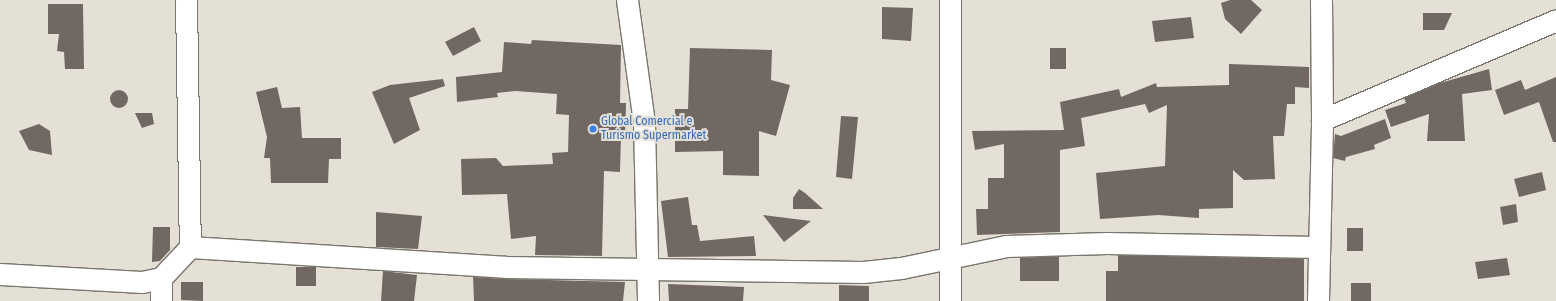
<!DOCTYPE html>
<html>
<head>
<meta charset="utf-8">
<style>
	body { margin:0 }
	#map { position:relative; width:1556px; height:301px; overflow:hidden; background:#e4e0d6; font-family:"Fira Sans Condensed",sans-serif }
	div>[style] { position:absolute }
	.building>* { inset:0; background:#716863 }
	.round { border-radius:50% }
	.roads { filter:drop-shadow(1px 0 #78756c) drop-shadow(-1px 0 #78756c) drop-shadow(0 1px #78756c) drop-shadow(0 -1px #78756c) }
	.street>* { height:21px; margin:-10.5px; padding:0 10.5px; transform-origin:10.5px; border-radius:10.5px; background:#fff }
	.dots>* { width:11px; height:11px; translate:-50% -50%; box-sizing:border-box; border:2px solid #e4e0d6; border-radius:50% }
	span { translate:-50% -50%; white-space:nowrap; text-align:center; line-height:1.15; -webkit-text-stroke:4px #e4e0d6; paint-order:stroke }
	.shop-label { font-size:12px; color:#366cbe }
	.left { translate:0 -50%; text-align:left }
</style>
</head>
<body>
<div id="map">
	<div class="building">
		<div style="clip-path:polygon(1230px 0,1251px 0,1262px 10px,1241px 34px,1225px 19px,1221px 3px)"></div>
		<div style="clip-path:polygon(48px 4px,83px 4px,84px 69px,65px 69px,64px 52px,57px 51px,59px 34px,48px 34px)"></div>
		<div style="clip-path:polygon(882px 7px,913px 8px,911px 41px,882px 39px)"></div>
		<div style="clip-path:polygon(1423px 13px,1452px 13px,1444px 30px,1423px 30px)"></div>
		<div style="clip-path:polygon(1191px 17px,1194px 38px,1155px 42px,1152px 21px)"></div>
		<div style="clip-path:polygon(474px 27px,481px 41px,453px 56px,445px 42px)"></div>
		<div style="clip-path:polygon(532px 40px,621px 45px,620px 103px,626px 103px,625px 137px,621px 136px,620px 172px,604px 171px,602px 256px,535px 255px,536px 236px,511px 239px,507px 194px,462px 195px,461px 159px,496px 158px,503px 166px,553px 164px,552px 153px,568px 152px,569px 115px,556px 114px,557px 94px,515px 91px,497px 93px,498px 97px,457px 102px,456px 77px,502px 72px,504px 42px,531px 44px)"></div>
		<div style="clip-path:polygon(690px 48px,772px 50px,771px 80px,790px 85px,776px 136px,759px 131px,759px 176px,723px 175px,723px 151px,675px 152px,675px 109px,688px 109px)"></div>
		<div style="clip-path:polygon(1050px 48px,1066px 48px,1066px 69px,1050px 69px)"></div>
		<div style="clip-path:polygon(1229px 64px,1309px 67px,1309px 88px,1295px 87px,1295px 104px,1287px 104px,1284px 136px,1273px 136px,1275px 179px,1244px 180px,1233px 170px,1233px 208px,1199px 209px,1199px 218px,1158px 215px,1100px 219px,1096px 173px,1165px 166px,1167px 105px,1149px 113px,1145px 104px,1081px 118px,1085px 146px,1060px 150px,1060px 232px,977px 235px,976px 209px,988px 209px,988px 178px,1004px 178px,1004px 144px,975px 150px,972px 131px,1064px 130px,1060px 102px,1119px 89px,1121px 97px,1156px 83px,1157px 87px,1229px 85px)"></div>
		<div style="clip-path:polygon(1489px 69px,1492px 90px,1462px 94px,1465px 141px,1427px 141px,1429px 114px,1391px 127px,1385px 110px,1406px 103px,1404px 98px,1440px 83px)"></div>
		<div style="clip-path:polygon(1556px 77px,1556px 142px,1553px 142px,1539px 102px,1504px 115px,1495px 90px,1521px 80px,1525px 90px)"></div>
		<div style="clip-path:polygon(443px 79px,445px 86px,409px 98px,420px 130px,394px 144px,372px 92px,390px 85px)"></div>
		<div style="clip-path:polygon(277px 87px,282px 108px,300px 107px,302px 138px,341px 138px,341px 159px,329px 159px,328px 183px,271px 183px,270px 158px,264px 158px,267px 137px,256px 92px)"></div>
		<div class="round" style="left:110px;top:90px;width:18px;height:18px"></div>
		<div style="clip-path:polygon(135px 113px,152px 113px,154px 124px,142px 128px)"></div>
		<div style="clip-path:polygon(841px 116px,858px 117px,852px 179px,836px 177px)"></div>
		<div style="clip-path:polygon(1385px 119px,1391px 138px,1374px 145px,1375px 149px,1346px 157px,1345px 161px,1333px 158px,1335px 134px,1341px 136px)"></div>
		<div style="clip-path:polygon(39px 124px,50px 131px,52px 155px,29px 150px,19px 131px)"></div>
		<div style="clip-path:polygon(1542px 172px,1546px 190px,1519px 197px,1514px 179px)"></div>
		<div style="clip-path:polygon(799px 189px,805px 193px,823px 209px,793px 209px,793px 198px)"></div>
		<div style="clip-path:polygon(688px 197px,692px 225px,697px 225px,700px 241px,754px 236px,756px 256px,668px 257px,661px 201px)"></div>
		<div style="clip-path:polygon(1516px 204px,1518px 222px,1503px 225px,1500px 207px)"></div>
		<div style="clip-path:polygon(376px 212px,422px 216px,418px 249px,376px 247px)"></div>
		<div style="clip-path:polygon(763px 215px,811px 221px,784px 242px)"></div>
		<div style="clip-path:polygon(153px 227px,170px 227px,170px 250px,160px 261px,152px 262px)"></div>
		<div style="clip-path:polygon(1347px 228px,1363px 228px,1363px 251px,1347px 251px)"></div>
		<div style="clip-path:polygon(1118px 255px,1304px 259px,1304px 301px,1106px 301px,1106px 271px,1118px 271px)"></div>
		<div style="clip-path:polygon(1059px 256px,1059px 281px,1020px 281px,1020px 258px)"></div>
		<div style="clip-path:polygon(1507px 258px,1510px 275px,1478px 279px,1475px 262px)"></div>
		<div style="clip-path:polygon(296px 267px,316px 267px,316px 286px,296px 286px)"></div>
		<div style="clip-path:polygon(383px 271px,417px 275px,414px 301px,381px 301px)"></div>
		<div style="clip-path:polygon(473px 277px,505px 279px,625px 282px,623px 301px,474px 301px)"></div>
		<div style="clip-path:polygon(181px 282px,203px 282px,203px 301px,181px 300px)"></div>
		<div style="clip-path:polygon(1351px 283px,1371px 283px,1371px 301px,1351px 301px)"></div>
		<div style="clip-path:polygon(668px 284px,744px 287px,743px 301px,669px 301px)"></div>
		<div style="clip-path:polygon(839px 285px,869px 286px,869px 301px,839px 301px)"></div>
	</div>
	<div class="roads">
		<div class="street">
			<div style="left:186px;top:0;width:247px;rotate:89.1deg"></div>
			<div style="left:627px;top:0;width:124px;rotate:82.1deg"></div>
			<div style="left:644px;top:123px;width:178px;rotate:88.7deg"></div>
			<div style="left:1321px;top:0;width:120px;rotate:89.5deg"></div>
			<div style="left:0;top:274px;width:142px;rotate:3.2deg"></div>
			<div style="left:142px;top:282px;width:19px;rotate:-12deg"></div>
			<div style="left:161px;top:278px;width:42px;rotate:-46.9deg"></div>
			<div style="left:190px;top:247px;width:316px;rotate:3.6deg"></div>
			<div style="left:505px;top:267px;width:358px;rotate:0.8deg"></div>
			<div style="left:863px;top:272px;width:38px;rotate:-6deg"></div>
			<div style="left:901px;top:268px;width:107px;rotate:-11.8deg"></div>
			<div style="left:1006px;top:246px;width:101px;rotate:-1.7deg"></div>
			<div style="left:1107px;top:243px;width:210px;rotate:1.1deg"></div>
			<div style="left:161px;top:301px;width:23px;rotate:-90deg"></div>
			<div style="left:950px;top:301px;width:301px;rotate:-90deg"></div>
			<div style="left:1318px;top:301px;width:181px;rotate:-88.7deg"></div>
			<div style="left:1322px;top:120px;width:254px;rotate:-23.1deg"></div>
		</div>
	</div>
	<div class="dots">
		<div style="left:593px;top:129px;background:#3f7fe0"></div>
	</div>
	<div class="shop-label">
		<span class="left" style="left:601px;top:129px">Global Comercial e<br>Turismo Supermarket</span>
	</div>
</div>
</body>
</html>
